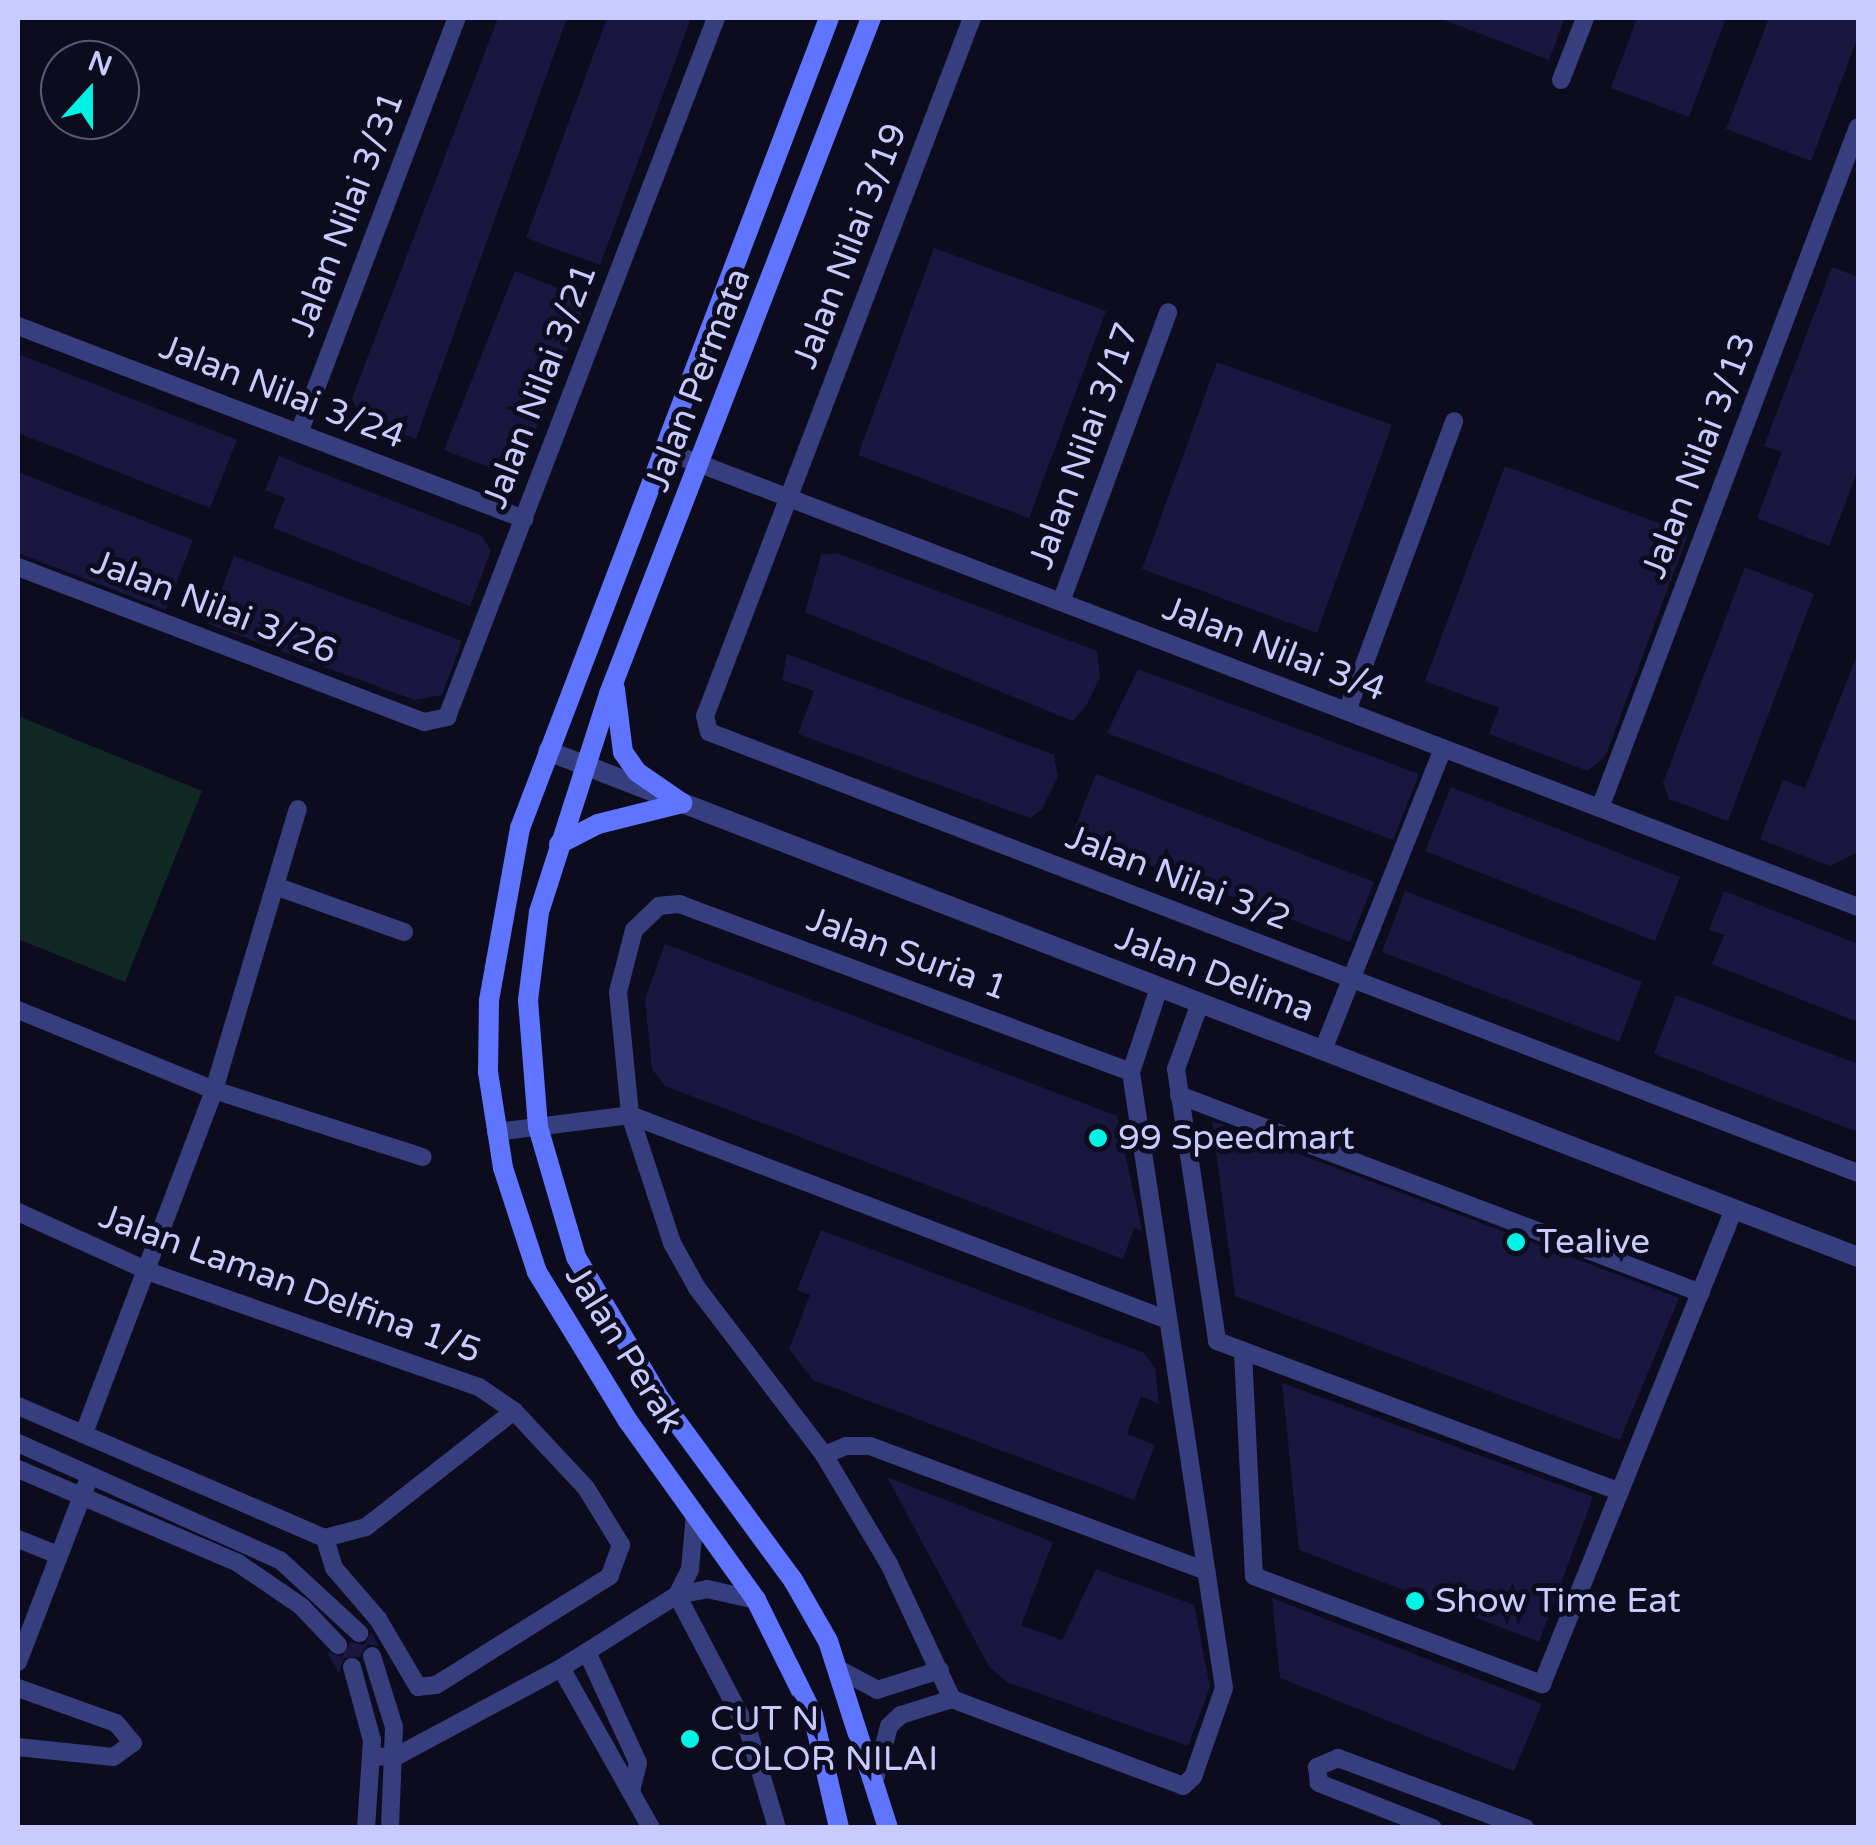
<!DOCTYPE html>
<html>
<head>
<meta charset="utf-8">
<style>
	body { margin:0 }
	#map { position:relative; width:1876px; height:1845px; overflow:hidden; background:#0c0c1e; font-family:"Varela Round",sans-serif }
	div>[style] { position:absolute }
	.green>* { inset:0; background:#0f2823 }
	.building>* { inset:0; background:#19173f }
	.minor>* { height:18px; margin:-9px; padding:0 9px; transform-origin:9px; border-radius:9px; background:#363e7e }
	.tertiary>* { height:20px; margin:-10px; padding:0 10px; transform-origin:10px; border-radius:10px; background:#363e7e }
	.secondary>* { height:20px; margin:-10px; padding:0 10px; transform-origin:10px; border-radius:10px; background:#6075ff }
	.dots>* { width:28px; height:28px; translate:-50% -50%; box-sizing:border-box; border:5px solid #0c0c1e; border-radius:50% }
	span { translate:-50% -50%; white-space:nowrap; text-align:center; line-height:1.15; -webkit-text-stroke:10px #0c0c1e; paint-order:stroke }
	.street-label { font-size:35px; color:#c9cbff }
	.poi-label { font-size:35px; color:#c9cbff }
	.left { translate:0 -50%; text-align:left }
	.frame { position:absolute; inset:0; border:20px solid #c9cbff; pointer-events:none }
	.north { position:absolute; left:40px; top:40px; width:100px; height:100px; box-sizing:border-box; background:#0c0c1e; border:2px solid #585878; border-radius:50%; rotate:21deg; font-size:28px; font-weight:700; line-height:40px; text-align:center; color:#c9cbff }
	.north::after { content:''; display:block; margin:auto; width:35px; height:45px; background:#00f4e6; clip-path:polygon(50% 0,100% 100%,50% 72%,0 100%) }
</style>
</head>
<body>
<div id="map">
	<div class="green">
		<div style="clip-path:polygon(18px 716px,202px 791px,125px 982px,18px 939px)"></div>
	</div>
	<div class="building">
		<div style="clip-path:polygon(498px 18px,567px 18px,416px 439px,361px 418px,352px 398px)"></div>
		<div style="clip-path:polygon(607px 18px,691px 18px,600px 265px,526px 238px)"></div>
		<div style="clip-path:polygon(1439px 18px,1565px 18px,1549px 60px)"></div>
		<div style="clip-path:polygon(1637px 18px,1726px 18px,1689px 117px,1611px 88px)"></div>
		<div style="clip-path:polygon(1769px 18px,1858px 18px,1858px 37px,1811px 161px,1726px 129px)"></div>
		<div style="clip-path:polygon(934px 248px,1106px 311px,1029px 518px,858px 455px)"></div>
		<div style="clip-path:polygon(1832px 267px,1858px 277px,1858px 470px,1829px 546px,1757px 518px,1782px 452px,1764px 446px)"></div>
		<div style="clip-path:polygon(515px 271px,587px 300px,522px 464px,501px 472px,444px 450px)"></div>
		<div style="clip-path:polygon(18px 354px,237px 440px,210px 508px,18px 433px)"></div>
		<div style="clip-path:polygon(1217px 362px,1392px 425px,1317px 633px,1142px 569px)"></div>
		<div style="clip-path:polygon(279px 456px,482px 536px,491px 551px,470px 606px,273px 528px,285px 498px,265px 490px)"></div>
		<div style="clip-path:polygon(1505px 466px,1688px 534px,1606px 755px,1588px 771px,1489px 734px,1499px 708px,1425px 681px)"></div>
		<div style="clip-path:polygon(18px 472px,193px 540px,166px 610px,18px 553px)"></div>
		<div style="clip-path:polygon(836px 553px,1097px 651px,1100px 677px,1087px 704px,1073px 721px,805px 612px,821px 555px)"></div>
		<div style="clip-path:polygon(234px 556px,462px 641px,442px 695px,414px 700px,209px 624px)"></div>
		<div style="clip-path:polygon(1745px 567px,1814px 594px,1728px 821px,1669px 799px,1663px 783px)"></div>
		<div style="clip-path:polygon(1858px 653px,1858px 852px,1830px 866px,1760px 839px,1783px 780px,1805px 788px)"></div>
		<div style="clip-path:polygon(787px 654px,1054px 755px,1058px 777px,1042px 809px,1030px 818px,798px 734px,814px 691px,782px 680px)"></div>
		<div style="clip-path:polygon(1138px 669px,1419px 774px,1393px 840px,1107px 733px)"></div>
		<div style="clip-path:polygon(1096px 774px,1374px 882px,1350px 942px,1072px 835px)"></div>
		<div style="clip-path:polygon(1451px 787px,1680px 877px,1655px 941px,1425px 851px)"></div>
		<div style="clip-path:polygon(1405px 891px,1642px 982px,1619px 1042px,1382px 952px)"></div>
		<div style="clip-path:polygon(1724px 891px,1858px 944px,1858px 1022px,1712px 964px,1724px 935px,1709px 930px)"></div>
		<div style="clip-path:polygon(665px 944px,1117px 1116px,1142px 1231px,1134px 1228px,1123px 1259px,665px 1086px,652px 1069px,645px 999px)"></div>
		<div style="clip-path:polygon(1676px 995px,1858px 1064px,1858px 1132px,1654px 1054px)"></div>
		<div style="clip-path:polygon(1212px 1121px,1679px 1298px,1620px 1440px,1235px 1296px)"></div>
		<div style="clip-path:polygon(821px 1230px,1144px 1353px,1155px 1368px,1159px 1404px,1141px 1396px,1127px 1434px,1155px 1445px,1134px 1500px,813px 1380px,789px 1349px,810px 1295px,797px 1290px)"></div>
		<div style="clip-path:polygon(1282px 1383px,1593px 1497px,1539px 1642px,1299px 1550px)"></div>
		<div style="clip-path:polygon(887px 1477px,1053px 1542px,1021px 1625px,1062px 1640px,1096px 1569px,1194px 1605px,1210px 1687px,1188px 1746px,1007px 1682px,990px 1668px)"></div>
		<div style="clip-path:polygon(1272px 1598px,1542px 1704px,1514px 1771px,1280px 1678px)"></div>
		<div style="clip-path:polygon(371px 1632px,379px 1646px,367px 1644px,360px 1657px,344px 1658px,339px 1674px,327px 1652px,342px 1657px,350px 1642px,364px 1645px)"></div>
	</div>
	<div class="minor">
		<div style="left:972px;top:18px;width:747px;rotate:110.93deg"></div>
		<div style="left:705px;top:716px;width:16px;rotate:76deg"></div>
		<div style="left:709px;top:732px;width:1231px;rotate:21deg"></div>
		<div style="left:1561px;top:80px;width:66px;rotate:-68.8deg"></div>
		<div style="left:18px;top:326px;width:542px;rotate:20.88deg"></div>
		<div style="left:299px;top:433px;width:444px;rotate:-69.2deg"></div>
		<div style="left:666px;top:451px;width:1276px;rotate:20.93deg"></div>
		<div style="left:18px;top:567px;width:435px;rotate:20.9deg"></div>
		<div style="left:424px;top:722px;width:24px;rotate:-12deg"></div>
		<div style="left:447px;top:717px;width:749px;rotate:-68.95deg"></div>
		<div style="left:1061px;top:602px;width:309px;rotate:-69.7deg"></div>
		<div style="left:1347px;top:711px;width:309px;rotate:-69.7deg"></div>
		<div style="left:1600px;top:808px;width:728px;rotate:-69.25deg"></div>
		<div style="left:275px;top:886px;width:137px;rotate:19.6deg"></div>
		<div style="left:1200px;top:1003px;width:70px;rotate:110deg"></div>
		<div style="left:1176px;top:1069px;width:275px;rotate:81.4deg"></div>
		<div style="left:1217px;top:1341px;width:430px;rotate:20.5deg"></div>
		<div style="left:18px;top:1010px;width:212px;rotate:22.2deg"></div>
		<div style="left:214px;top:1090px;width:219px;rotate:17.8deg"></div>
		<div style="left:1323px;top:1050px;width:325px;rotate:-68.3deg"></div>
		<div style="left:1131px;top:1072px;width:481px;rotate:-159.6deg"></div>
		<div style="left:680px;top:904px;width:21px;rotate:175deg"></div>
		<div style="left:659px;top:906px;width:35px;rotate:136deg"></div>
		<div style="left:634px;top:930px;width:64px;rotate:104.5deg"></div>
		<div style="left:618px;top:992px;width:124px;rotate:84.4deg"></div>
		<div style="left:630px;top:1115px;width:135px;rotate:71.8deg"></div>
		<div style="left:672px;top:1243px;width:51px;rotate:60.9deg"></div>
		<div style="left:697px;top:1288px;width:210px;rotate:52.7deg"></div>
		<div style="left:824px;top:1455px;width:127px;rotate:59.2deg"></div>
		<div style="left:889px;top:1564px;width:149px;rotate:65deg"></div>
		<div style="left:952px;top:1699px;width:247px;rotate:20.6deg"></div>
		<div style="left:1183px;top:1786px;width:13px;rotate:-42deg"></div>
		<div style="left:1193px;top:1777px;width:94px;rotate:-70.8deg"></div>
		<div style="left:1224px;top:1688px;width:623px;rotate:-98.59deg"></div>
		<div style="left:1131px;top:1072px;width:89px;rotate:-71.6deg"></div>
		<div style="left:1179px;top:1095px;width:558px;rotate:20.77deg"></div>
		<div style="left:496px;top:1132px;width:135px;rotate:-7.2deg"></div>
		<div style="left:630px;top:1115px;width:573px;rotate:20.87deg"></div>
		<div style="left:18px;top:1212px;width:145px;rotate:24.4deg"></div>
		<div style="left:150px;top:1272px;width:349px;rotate:19.3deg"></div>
		<div style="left:479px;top:1387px;width:42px;rotate:34.4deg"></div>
		<div style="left:514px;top:1411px;width:105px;rotate:46.9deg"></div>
		<div style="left:586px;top:1488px;width:67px;rotate:58.4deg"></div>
		<div style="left:621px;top:1545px;width:33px;rotate:110deg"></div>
		<div style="left:610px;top:1576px;width:205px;rotate:147.9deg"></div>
		<div style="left:436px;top:1685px;width:18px;rotate:174deg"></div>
		<div style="left:418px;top:1687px;width:79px;rotate:-120.5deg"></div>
		<div style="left:378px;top:1619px;width:67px;rotate:-130.8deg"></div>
		<div style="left:334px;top:1568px;width:31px;rotate:-107deg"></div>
		<div style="left:325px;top:1538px;width:42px;rotate:-15deg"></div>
		<div style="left:366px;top:1527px;width:188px;rotate:-38.1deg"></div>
		<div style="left:1243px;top:1352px;width:224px;rotate:87.2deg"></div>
		<div style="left:1254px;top:1576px;width:308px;rotate:20.6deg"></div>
		<div style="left:1542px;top:1684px;width:512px;rotate:-67.99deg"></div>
		<div style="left:18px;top:1406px;width:334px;rotate:23.3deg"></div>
		<div style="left:84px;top:1433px;width:367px;rotate:-69.2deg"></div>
		<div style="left:214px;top:1090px;width:293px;rotate:-73.4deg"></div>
		<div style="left:18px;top:1443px;width:287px;rotate:24.1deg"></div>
		<div style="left:280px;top:1560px;width:108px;rotate:42.7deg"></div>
		<div style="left:824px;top:1455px;width:24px;rotate:-22deg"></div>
		<div style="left:846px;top:1446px;width:24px"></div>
		<div style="left:870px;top:1446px;width:359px;rotate:20.4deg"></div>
		<div style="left:18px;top:1469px;width:239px;rotate:23.1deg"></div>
		<div style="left:238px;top:1563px;width:76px;rotate:34.3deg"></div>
		<div style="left:301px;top:1606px;width:54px;rotate:46.5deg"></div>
		<div style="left:18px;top:1539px;width:43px;rotate:21.8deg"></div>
		<div style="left:677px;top:1595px;width:153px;rotate:62.3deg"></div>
		<div style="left:748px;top:1730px;width:102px;rotate:73.5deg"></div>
		<div style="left:677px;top:1595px;width:29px;rotate:-63deg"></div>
		<div style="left:690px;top:1569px;width:55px;rotate:-84.8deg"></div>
		<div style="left:587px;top:1652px;width:122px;rotate:65.3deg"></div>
		<div style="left:638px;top:1763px;width:30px;rotate:104deg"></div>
		<div style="left:372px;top:1656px;width:74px;rotate:72.8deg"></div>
		<div style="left:394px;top:1727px;width:101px;rotate:92.3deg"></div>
		<div style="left:18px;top:1662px;width:189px;rotate:-68.9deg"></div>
		<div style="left:352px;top:1667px;width:76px;rotate:74.7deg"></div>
		<div style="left:372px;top:1740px;width:88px;rotate:93.9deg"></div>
		<div style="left:561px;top:1668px;width:184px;rotate:60.6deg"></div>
		<div style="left:842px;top:1671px;width:40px;rotate:28deg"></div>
		<div style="left:877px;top:1690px;width:66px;rotate:-17.6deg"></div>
		<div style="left:18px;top:1688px;width:104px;rotate:19.7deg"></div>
		<div style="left:116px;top:1723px;width:26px;rotate:50deg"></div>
		<div style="left:133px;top:1743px;width:24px;rotate:145deg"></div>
		<div style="left:113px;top:1757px;width:96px;rotate:-174deg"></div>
		<div style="left:372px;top:1757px;width:25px;rotate:-2deg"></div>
		<div style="left:397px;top:1756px;width:186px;rotate:-28.2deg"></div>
		<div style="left:561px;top:1668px;width:137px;rotate:-32.2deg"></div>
		<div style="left:677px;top:1595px;width:31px;rotate:-11deg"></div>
		<div style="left:707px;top:1589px;width:50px;rotate:12.7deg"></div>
		<div style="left:876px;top:1776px;width:52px;rotate:-75.4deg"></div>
		<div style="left:889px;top:1726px;width:16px;rotate:-43deg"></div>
		<div style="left:901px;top:1715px;width:53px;rotate:-17.4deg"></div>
		<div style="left:1433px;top:1828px;width:123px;rotate:-158.5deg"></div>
		<div style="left:1319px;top:1783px;width:16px;rotate:-97deg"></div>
		<div style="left:1317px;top:1767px;width:23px;rotate:-23deg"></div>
		<div style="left:1338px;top:1758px;width:200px;rotate:20.5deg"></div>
	</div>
	<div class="tertiary">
		<div style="left:548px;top:751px;width:1404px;rotate:21.12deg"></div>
	</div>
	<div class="secondary">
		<div style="left:829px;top:18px;width:867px;rotate:110.88deg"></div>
		<div style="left:520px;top:828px;width:176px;rotate:100.2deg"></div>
		<div style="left:489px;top:1001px;width:71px;rotate:90.8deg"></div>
		<div style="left:488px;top:1072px;width:97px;rotate:81.1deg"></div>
		<div style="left:503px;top:1168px;width:109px;rotate:71.9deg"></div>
		<div style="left:537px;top:1272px;width:175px;rotate:58.6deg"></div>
		<div style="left:628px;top:1421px;width:220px;rotate:54.4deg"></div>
		<div style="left:756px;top:1600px;width:128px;rotate:63.6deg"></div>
		<div style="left:813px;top:1715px;width:116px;rotate:77deg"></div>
		<div style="left:871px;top:18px;width:725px;rotate:111.19deg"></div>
		<div style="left:609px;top:694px;width:229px;rotate:107.8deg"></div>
		<div style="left:539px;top:912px;width:89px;rotate:97.1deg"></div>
		<div style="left:528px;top:1000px;width:127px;rotate:85.5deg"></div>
		<div style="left:538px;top:1127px;width:135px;rotate:73.7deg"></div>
		<div style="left:576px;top:1257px;width:165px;rotate:59.4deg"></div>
		<div style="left:660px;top:1399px;width:225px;rotate:53.7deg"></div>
		<div style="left:793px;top:1580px;width:70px;rotate:60.2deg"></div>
		<div style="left:828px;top:1641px;width:196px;rotate:72.2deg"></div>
		<div style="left:615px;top:689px;width:64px;rotate:82.8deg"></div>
		<div style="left:623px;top:752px;width:24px;rotate:55deg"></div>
		<div style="left:637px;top:772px;width:55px;rotate:34.6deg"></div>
		<div style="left:559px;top:844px;width:44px;rotate:-27.1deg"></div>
		<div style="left:598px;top:824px;width:87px;rotate:-14deg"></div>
	</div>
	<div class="dots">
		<div style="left:1098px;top:1138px;background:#00f4e6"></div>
		<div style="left:1516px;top:1242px;background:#00f4e6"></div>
		<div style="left:1415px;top:1601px;background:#00f4e6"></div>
		<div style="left:690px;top:1739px;background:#00f4e6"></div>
	</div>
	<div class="street-label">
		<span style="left:347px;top:214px;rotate:-69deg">Jalan Nilai 3/31</span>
		<span style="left:850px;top:246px;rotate:-69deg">Jalan Nilai 3/19</span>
		<span style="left:698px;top:380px;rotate:-69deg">Jalan Permata</span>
		<span style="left:540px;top:386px;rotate:-69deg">Jalan Nilai 3/21</span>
		<span style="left:282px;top:392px;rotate:21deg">Jalan Nilai 3/24</span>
		<span style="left:1084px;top:446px;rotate:-70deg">Jalan Nilai 3/17</span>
		<span style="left:1699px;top:456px;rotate:-69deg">Jalan Nilai 3/13</span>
		<span style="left:214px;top:607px;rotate:21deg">Jalan Nilai 3/26</span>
		<span style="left:1274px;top:649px;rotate:21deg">Jalan Nilai 3/4</span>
		<span style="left:1178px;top:878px;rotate:21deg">Jalan Nilai 3/2</span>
		<span style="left:907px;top:954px;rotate:20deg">Jalan Suria 1</span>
		<span style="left:1215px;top:974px;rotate:21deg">Jalan Delima</span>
		<span style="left:290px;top:1284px;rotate:20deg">Jalan Laman Delfina 1/5</span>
		<span style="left:624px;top:1349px;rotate:58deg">Jalan Perak</span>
	</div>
	<div class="poi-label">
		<span class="left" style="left:1118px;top:1138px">99 Speedmart</span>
		<span class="left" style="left:1536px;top:1242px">Tealive</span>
		<span class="left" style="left:1435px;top:1601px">Show Time Eat</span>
		<span class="left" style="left:710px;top:1739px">CUT N<br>COLOR NILAI</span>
	</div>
	<div class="frame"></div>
	<div class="north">N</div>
</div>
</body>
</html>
